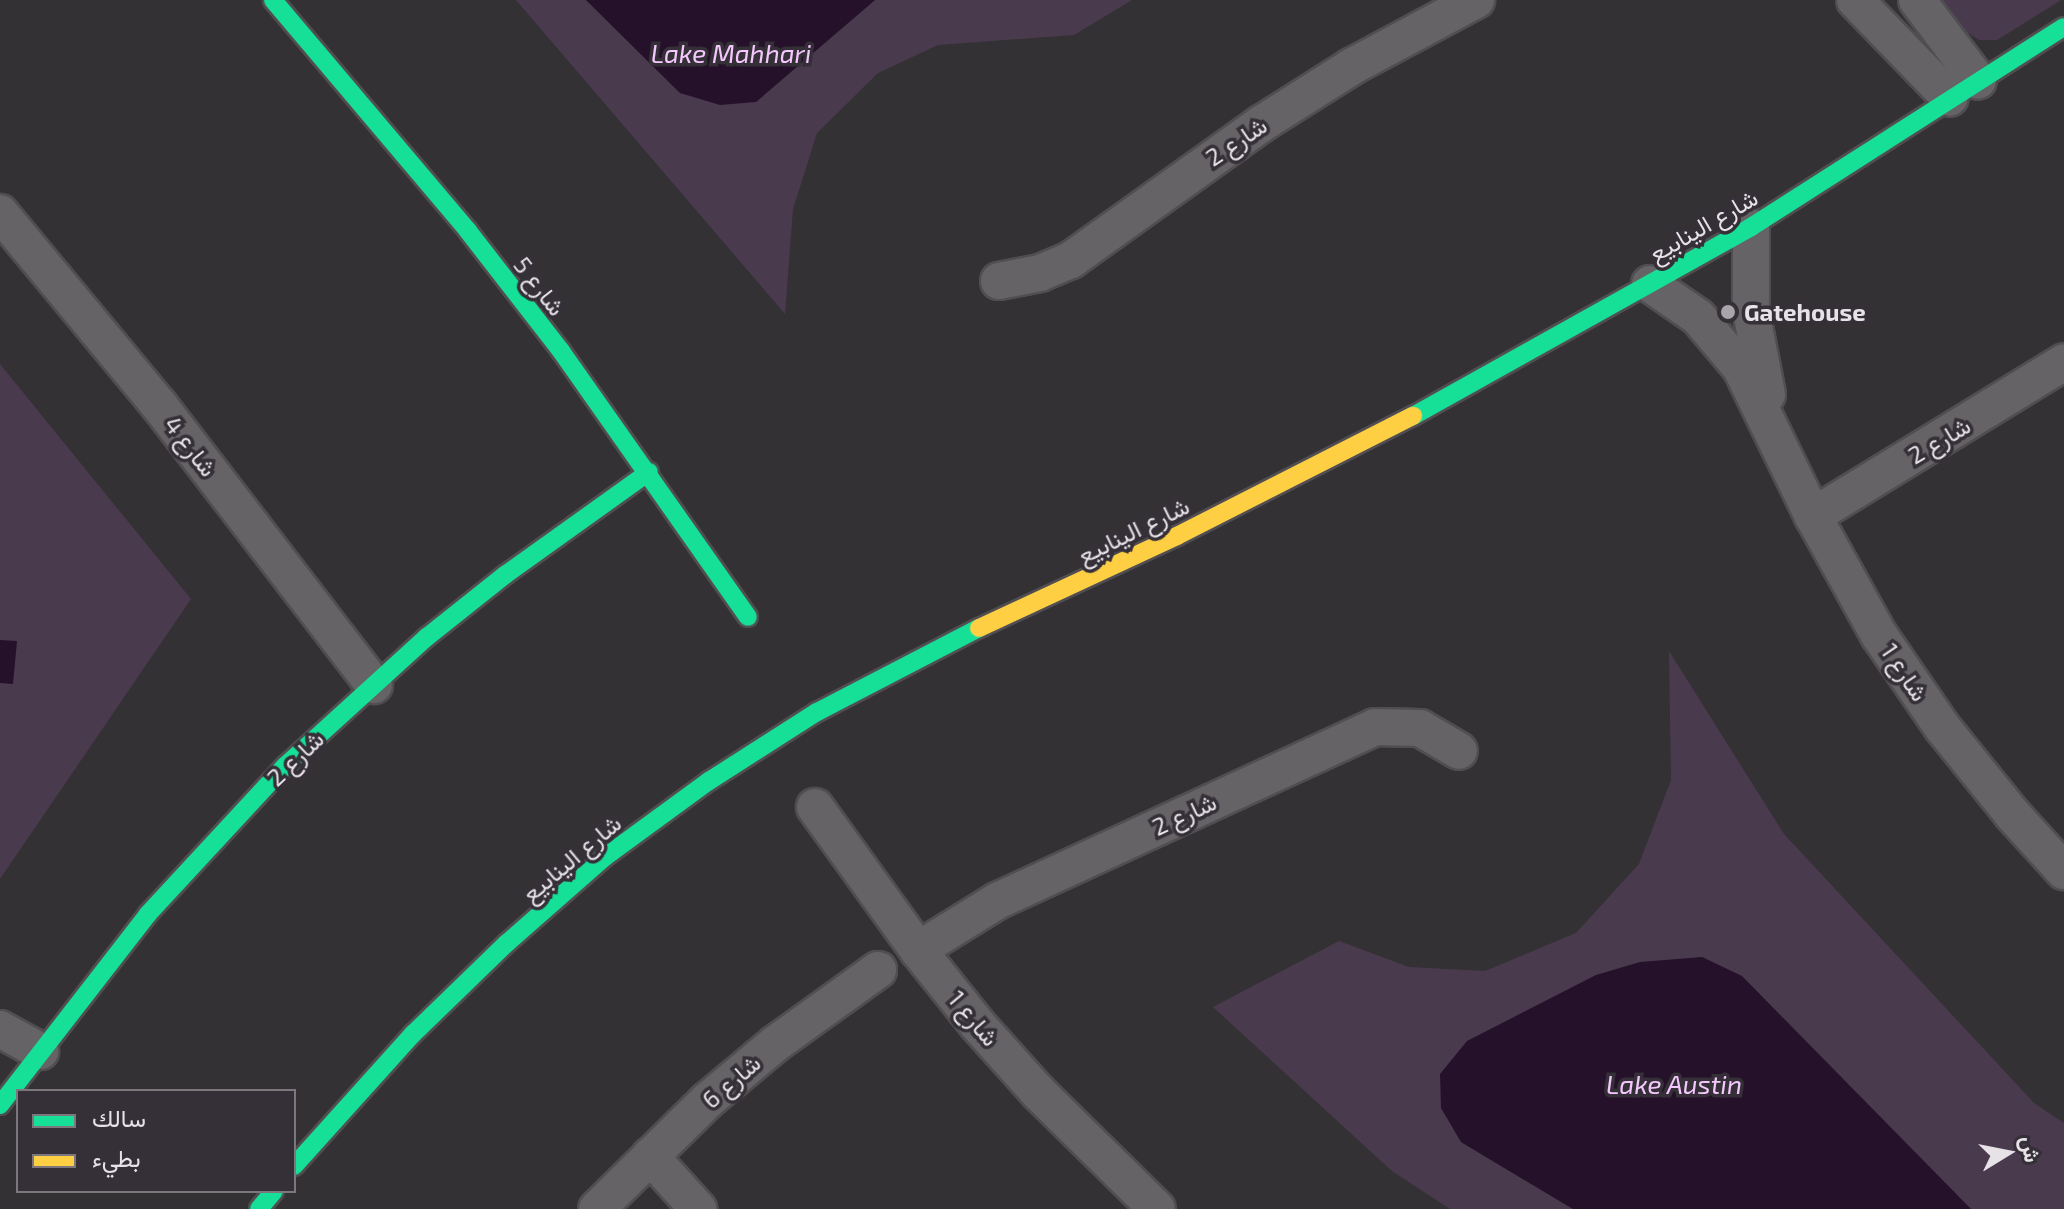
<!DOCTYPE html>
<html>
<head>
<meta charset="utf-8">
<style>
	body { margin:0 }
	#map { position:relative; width:2064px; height:1209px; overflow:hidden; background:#343135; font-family:"Exo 2",Vazirmatn,sans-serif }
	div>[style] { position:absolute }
	.green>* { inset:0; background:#4a3a4e }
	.water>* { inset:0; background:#25122a }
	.roads { filter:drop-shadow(2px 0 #504e51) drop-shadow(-2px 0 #504e51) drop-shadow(0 2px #504e51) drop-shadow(0 -2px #504e51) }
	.street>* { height:36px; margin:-18px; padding:0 18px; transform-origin:18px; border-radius:18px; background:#656366 }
	.fast>* { height:18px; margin:-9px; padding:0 9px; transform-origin:9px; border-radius:9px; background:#16e098 }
	.slow>* { height:18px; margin:-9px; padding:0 9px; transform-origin:9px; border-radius:9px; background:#ffcf43 }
	.dots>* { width:22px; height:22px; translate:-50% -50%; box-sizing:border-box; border:4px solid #352f37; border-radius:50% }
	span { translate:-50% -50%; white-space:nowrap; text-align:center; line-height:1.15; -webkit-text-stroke:7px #352f37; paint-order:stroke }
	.street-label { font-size:24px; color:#e6e2e7 }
	.poi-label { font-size:24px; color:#e6e2e7; font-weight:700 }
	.left { translate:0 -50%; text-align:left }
	.water-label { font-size:26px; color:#f4c8fd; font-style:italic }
	.legend { position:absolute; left:16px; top:1089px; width:280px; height:104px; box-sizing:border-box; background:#352f37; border:2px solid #7c777d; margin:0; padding:10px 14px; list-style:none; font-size:24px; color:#e6e2e7 }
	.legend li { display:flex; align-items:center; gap:16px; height:40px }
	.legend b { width:40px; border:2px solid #7c777d }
	.north { position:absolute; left:1968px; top:1113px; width:80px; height:80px; -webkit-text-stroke:6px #352f37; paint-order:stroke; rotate:80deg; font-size:22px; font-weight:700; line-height:32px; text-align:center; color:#e6e2e7 }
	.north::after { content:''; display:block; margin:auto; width:28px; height:36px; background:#e6e2e7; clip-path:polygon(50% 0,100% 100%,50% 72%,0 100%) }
</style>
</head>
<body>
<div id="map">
	<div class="green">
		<div style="clip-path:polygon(516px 0,586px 0,680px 93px,756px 102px,875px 0,1132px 0,1074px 35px,938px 45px,878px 73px,817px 133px,793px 209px,785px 314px)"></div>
		<div style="clip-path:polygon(1941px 0,2061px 0,1997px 40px,1979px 40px,1965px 31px)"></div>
		<div style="clip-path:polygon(0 364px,191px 599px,0 879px)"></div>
		<div style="clip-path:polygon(1669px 651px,1784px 834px,2034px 1103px,2064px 1123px,2064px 1209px,1971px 1209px,1965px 1205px,1742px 977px,1702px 957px,1461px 1142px,1573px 1209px,1450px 1209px,1392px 1171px,1213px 1007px,1339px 941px,1409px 967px,1485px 971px,1576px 933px,1639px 864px,1671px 780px)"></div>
	</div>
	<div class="water">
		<div style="clip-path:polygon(586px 0,875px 0,756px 102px,720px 105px,680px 93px)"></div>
		<div style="clip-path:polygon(0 640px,17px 641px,13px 684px,0 683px)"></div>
		<div style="clip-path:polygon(1702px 957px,1742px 976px,1971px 1209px,1573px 1209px,1461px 1142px,1441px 1108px,1440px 1074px,1467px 1041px,1596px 975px,1640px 962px)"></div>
	</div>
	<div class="roads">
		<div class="street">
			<div style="left:1855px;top:0;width:136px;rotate:45.9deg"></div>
			<div style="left:1917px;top:0;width:101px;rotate:53deg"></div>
			<div style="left:0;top:213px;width:249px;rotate:50.4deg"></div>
			<div style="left:159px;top:405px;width:353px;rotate:52.5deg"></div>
			<div style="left:1751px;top:227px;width:84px;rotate:90deg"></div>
			<div style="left:1751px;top:311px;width:85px;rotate:79.1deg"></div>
			<div style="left:999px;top:281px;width:42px;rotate:-11deg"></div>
			<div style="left:1040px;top:273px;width:34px;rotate:-23deg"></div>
			<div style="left:1071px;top:260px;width:234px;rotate:-35.6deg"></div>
			<div style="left:1261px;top:124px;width:107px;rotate:-32.3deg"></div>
			<div style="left:1351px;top:67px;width:142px;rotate:-28.2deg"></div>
			<div style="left:1650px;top:284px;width:58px;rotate:34.5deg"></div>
			<div style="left:1698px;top:317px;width:67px;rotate:49.9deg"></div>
			<div style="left:1741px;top:368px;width:165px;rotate:64.1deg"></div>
			<div style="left:1813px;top:516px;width:136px;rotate:61deg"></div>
			<div style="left:1879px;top:635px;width:112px;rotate:55.6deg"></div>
			<div style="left:1942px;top:727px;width:113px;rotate:51.1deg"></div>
			<div style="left:2013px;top:815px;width:76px;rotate:47.7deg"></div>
			<div style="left:1813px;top:516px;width:294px;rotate:-31.5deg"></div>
			<div style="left:815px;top:807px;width:176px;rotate:54.2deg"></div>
			<div style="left:918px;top:950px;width:95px;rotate:51.4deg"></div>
			<div style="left:977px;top:1024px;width:93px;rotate:48.1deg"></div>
			<div style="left:1039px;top:1093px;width:165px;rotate:44.5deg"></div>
			<div style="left:918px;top:950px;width:93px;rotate:-31.8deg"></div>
			<div style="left:997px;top:901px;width:416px;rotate:-24.7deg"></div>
			<div style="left:1375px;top:727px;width:45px;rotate:1.3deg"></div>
			<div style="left:1420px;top:728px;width:45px;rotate:30.5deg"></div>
			<div style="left:0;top:1029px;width:46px;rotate:28.8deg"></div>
			<div style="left:650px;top:1156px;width:72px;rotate:47.8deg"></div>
			<div style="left:597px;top:1209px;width:156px;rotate:-44.5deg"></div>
			<div style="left:708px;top:1100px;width:87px;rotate:-39.9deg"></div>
			<div style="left:775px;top:1044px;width:127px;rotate:-35.7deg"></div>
		</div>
		<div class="fast">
			<div style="left:273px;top:0;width:302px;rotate:49.8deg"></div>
			<div style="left:468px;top:231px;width:152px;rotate:52.2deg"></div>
			<div style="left:561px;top:351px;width:325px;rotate:54.9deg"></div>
			<div style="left:1413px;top:416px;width:387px;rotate:-29.2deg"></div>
			<div style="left:1751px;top:227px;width:371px;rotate:-32.6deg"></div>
			<div style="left:0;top:1105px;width:242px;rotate:-52.2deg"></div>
			<div style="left:148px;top:914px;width:202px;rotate:-47.2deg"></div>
			<div style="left:285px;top:766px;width:192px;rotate:-42.3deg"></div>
			<div style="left:427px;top:637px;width:100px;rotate:-38.5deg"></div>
			<div style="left:505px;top:575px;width:177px;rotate:-35.6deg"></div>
			<div style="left:294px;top:1166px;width:178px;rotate:-48deg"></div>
			<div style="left:413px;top:1034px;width:131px;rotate:-44.1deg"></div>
			<div style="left:507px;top:943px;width:130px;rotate:-41.3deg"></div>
			<div style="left:605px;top:857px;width:129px;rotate:-36.2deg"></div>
			<div style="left:709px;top:781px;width:128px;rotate:-32.6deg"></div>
			<div style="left:817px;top:712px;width:182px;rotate:-27.4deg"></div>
			<div style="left:259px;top:1209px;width:23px;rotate:-50deg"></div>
		</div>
		<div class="slow">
			<div style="left:979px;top:628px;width:218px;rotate:-24.9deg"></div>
			<div style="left:1177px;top:536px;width:265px;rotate:-27deg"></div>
		</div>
	</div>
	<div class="dots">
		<div style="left:1728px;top:312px;background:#a8a4a9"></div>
	</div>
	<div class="street-label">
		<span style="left:1236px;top:141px;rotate:-34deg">شارع 2</span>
		<span style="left:1703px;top:225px;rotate:-30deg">شارع الينابيع</span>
		<span style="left:540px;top:286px;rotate:52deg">شارع 5</span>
		<span style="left:1939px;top:440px;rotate:-31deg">شارع 2</span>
		<span style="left:191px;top:446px;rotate:52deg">شارع 4</span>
		<span style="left:1133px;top:530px;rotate:-26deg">شارع الينابيع</span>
		<span style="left:1905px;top:672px;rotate:56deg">شارع 1</span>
		<span style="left:295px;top:758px;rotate:-44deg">شارع 2</span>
		<span style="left:1184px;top:814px;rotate:-25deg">شارع 2</span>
		<span style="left:571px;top:858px;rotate:-40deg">شارع الينابيع</span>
		<span style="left:974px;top:1018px;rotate:50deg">شارع 1</span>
		<span style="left:731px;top:1081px;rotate:-41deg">شارع 6</span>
	</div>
	<div class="poi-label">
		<span class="left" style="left:1744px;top:312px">Gatehouse</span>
	</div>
	<div class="water-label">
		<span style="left:731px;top:53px">Lake Mahhari</span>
		<span style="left:1674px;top:1084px">Lake Austin</span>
	</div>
	<ul class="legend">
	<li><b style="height:10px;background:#16e098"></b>سالك</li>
	<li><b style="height:10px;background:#ffcf43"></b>بطيء</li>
	</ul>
	<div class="north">ش</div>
</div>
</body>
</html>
